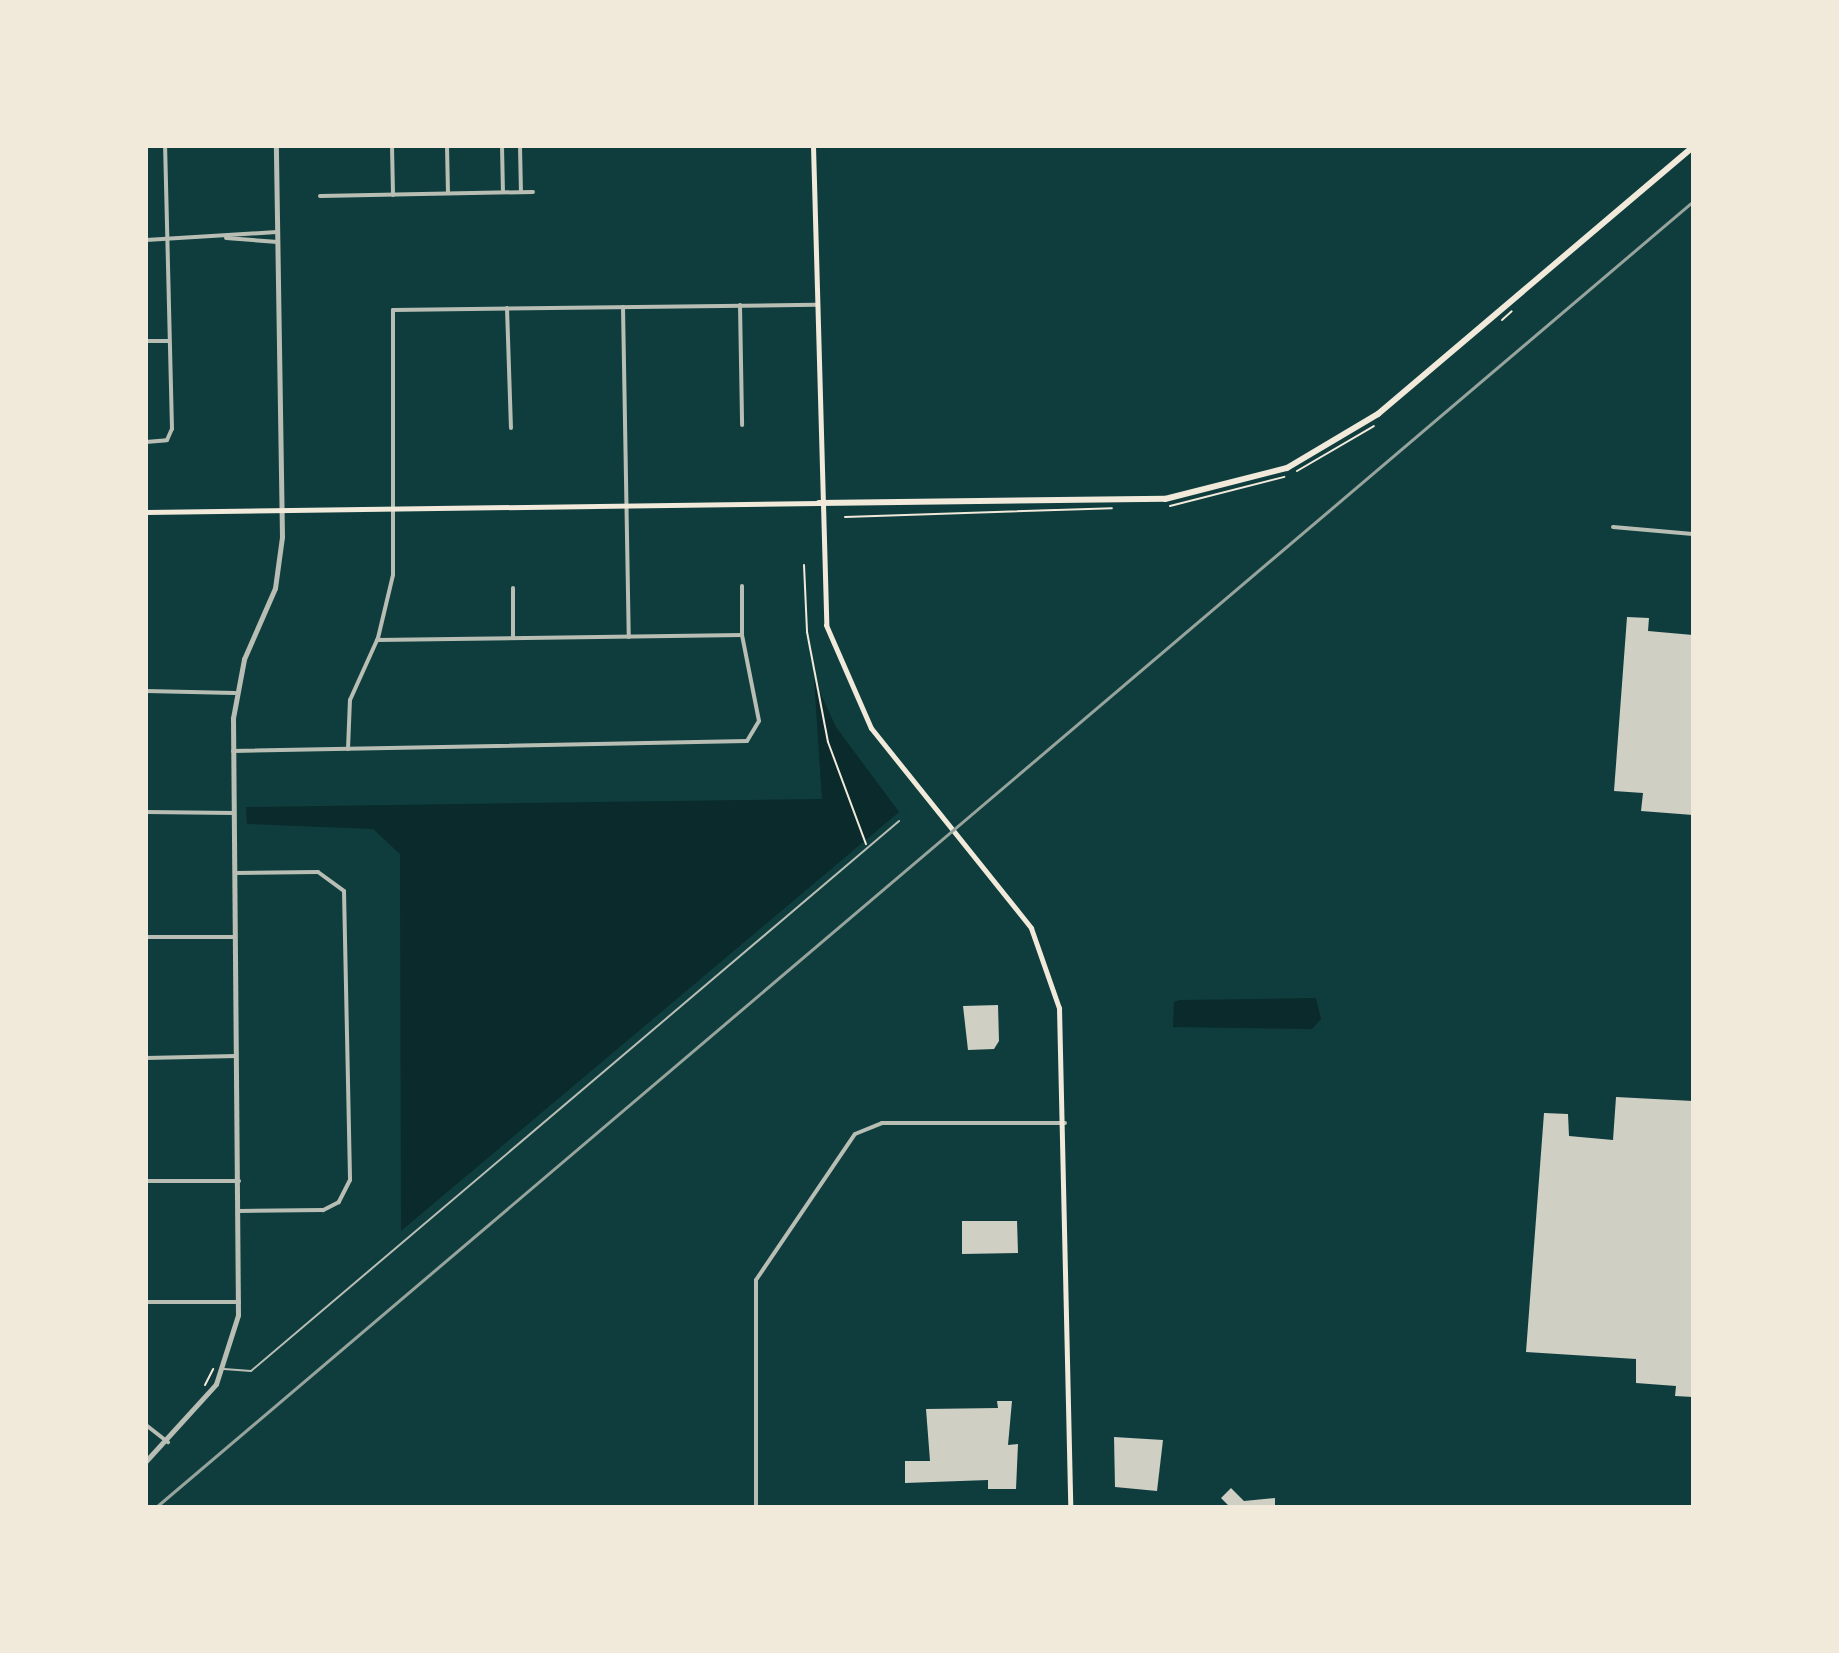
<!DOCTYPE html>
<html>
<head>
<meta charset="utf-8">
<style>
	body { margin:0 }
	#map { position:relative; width:1839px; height:1653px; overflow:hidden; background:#0f3d3e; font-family:Georgia,serif }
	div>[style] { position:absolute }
	.water>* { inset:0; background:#0a2a2b }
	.building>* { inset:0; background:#cfcfc3 }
	.path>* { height:2px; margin:-1px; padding:0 1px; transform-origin:1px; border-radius:1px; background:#f1e9da }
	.service>* { height:2px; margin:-1px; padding:0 1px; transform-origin:1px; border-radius:1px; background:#b8beb3 }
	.minor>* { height:4px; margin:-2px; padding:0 2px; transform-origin:2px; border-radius:2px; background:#b8beb3 }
	.tertiary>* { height:5px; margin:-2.5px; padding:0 2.5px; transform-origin:2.5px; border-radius:2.5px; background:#b8beb3 }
	.secondary>* { height:5px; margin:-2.5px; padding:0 2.5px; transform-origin:2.5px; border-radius:2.5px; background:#f1e9da }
	.primary>* { height:6px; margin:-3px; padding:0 3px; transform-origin:3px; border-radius:3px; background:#f1e9da }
	.rail>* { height:3px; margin:-1.5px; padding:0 1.5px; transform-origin:1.5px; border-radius:1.5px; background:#97a49c }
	span { translate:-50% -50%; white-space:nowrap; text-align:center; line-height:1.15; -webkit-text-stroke:8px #f1e9da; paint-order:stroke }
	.frame { position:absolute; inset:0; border:148px solid #f1e9da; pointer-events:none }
</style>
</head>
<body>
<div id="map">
	<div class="water">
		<div style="clip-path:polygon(814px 679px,836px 727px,899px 812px,401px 1231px,400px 854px,373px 829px,247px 824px,246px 807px,822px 799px)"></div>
		<div style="clip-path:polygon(1316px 998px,1321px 1019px,1312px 1029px,1173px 1027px,1174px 1002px,1180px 1000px)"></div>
	</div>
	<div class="building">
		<div style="clip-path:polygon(1627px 617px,1649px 618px,1648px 631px,1693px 635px,1693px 815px,1641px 811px,1643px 793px,1614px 791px)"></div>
		<div style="clip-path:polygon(998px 1005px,999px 1041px,994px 1049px,968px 1050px,963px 1006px)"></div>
		<div style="clip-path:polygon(1616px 1097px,1693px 1101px,1693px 1397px,1675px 1396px,1676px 1386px,1636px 1383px,1636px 1359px,1526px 1352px,1544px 1113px,1568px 1114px,1569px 1136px,1613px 1140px)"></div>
		<div style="clip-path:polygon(962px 1221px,1017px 1221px,1018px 1253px,962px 1254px)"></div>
		<div style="clip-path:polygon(997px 1401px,1012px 1401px,1008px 1445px,1018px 1444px,1016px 1489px,988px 1489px,988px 1480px,905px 1483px,905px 1461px,930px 1461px,926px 1409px,998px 1408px)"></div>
		<div style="clip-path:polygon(1114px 1437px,1163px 1440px,1157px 1491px,1115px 1487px)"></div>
		<div style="clip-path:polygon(1231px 1488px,1244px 1501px,1275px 1498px,1275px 1507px,1230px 1507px,1221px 1498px)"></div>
	</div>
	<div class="path">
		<div style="left:1502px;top:320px;width:13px;rotate:-42deg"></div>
		<div style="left:1297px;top:471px;width:89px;rotate:-30.3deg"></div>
		<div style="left:1170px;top:506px;width:118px;rotate:-14.3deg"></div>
		<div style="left:845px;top:517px;width:267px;rotate:-1.9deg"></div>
		<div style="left:804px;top:565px;width:67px;rotate:87.4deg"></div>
		<div style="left:807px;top:632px;width:112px;rotate:79.2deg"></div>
		<div style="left:828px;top:742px;width:109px;rotate:69.6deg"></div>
		<div style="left:205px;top:1385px;width:18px;rotate:-63deg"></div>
	</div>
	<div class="service">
		<div style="left:224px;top:1369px;width:27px;rotate:4deg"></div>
		<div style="left:251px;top:1371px;width:850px;rotate:-40.32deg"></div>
	</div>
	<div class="minor">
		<div style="left:392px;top:146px;width:49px;rotate:88.8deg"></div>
		<div style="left:447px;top:146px;width:47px;rotate:88.8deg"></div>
		<div style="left:502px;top:146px;width:46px;rotate:88.8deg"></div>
		<div style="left:520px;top:146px;width:46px;rotate:88.8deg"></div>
		<div style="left:320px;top:196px;width:213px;rotate:-1.1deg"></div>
		<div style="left:226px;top:238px;width:52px;rotate:4.4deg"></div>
		<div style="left:146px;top:240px;width:131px;rotate:-3.5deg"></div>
		<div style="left:740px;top:305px;width:120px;rotate:89deg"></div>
		<div style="left:623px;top:307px;width:330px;rotate:89deg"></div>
		<div style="left:507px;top:308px;width:120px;rotate:88.1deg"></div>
		<div style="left:146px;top:341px;width:22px"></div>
		<div style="left:146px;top:442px;width:21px;rotate:-5deg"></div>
		<div style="left:167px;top:440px;width:12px;rotate:-66deg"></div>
		<div style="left:172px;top:429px;width:283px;rotate:-91.4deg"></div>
		<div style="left:1613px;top:527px;width:80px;rotate:5deg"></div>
		<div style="left:513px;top:588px;width:50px;rotate:90deg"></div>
		<div style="left:377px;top:640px;width:365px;rotate:-0.8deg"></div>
		<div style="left:146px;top:691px;width:89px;rotate:1.3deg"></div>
		<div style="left:348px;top:749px;width:49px;rotate:-87.7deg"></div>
		<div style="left:350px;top:700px;width:68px;rotate:-65.7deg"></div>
		<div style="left:378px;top:638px;width:65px;rotate:-76.6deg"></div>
		<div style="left:393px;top:575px;width:265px;rotate:-90deg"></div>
		<div style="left:393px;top:310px;width:423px;rotate:-0.7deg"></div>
		<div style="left:233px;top:751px;width:514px;rotate:-1.11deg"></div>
		<div style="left:747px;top:741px;width:23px;rotate:-59deg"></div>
		<div style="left:759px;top:721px;width:88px;rotate:-101.2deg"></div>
		<div style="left:742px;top:635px;width:49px;rotate:-90deg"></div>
		<div style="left:146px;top:812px;width:88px;rotate:0.7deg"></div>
		<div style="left:235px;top:873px;width:83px;rotate:-0.7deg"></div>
		<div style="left:318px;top:872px;width:32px;rotate:36deg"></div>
		<div style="left:344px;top:891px;width:289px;rotate:88.8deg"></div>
		<div style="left:350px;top:1180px;width:25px;rotate:117deg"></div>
		<div style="left:339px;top:1202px;width:18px;rotate:153deg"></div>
		<div style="left:323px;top:1210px;width:84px;rotate:179.3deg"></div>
		<div style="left:146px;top:937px;width:89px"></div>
		<div style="left:146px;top:1058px;width:90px;rotate:-1.3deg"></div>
		<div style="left:146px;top:1181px;width:93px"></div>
		<div style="left:146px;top:1302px;width:93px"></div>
		<div style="left:146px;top:1425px;width:28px;rotate:38deg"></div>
		<div style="left:756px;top:1507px;width:227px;rotate:-90deg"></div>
		<div style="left:756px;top:1280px;width:176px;rotate:-55.9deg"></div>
		<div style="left:855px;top:1134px;width:29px;rotate:-22deg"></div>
		<div style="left:882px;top:1123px;width:183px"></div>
	</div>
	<div class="tertiary">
		<div style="left:146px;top:1461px;width:104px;rotate:-47.7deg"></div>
		<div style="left:216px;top:1384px;width:72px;rotate:-72.3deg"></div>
		<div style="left:238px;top:1315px;width:597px;rotate:-90.48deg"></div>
		<div style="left:233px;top:718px;width:60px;rotate:-79.4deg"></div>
		<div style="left:244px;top:659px;width:77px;rotate:-66.4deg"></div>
		<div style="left:275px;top:588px;width:51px;rotate:-82.2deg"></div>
		<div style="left:282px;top:537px;width:391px;rotate:-90.9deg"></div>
	</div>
	<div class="secondary">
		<div style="left:813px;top:146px;width:479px;rotate:88.4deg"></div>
		<div style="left:826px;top:625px;width:112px;rotate:66.4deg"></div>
		<div style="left:871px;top:728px;width:256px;rotate:51.3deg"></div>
		<div style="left:1031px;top:928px;width:85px;rotate:70.7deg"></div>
		<div style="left:1059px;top:1008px;width:499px;rotate:88.7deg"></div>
		<div style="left:146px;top:512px;width:673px;rotate:-0.77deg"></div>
	</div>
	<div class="primary">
		<div style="left:819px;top:503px;width:346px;rotate:-0.7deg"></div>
		<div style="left:1165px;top:499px;width:126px;rotate:-14.3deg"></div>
		<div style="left:1287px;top:468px;width:106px;rotate:-30.7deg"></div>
		<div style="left:1378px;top:414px;width:413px;rotate:-40.3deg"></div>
	</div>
	<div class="rail">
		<div style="left:156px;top:1507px;width:2017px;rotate:-40.35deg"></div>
	</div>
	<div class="frame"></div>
</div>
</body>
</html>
